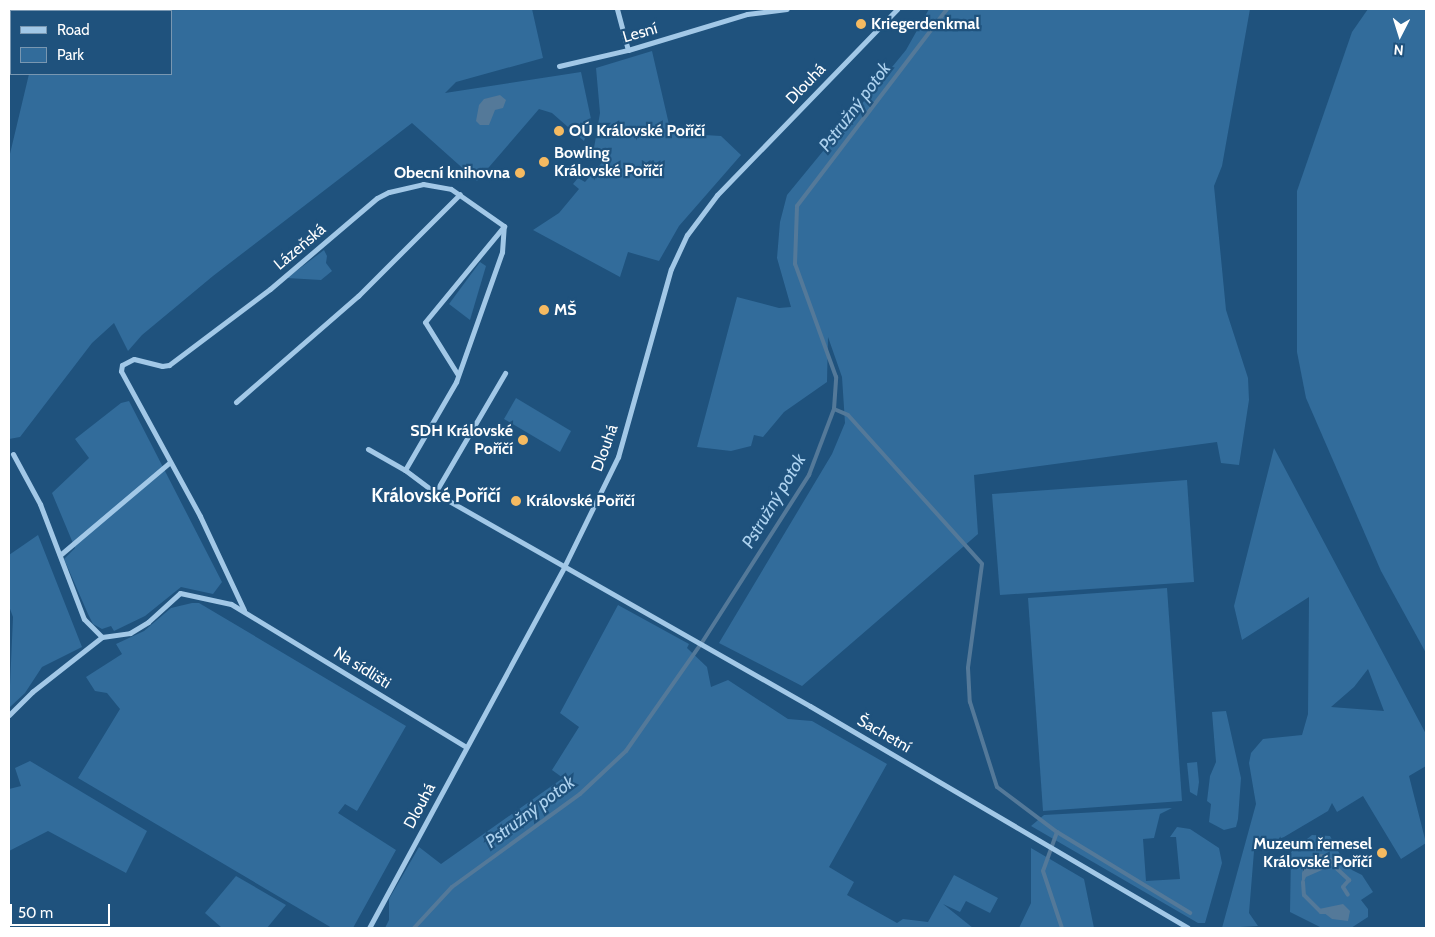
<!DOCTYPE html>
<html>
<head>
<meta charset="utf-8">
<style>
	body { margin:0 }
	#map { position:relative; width:1435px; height:937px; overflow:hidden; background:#1f527d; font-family:Cabin,sans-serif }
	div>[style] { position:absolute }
	.green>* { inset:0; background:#326c9b }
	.water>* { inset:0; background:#547999 }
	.stream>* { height:4px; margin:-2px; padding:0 2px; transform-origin:2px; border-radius:2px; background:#547999 }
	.street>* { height:5px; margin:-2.5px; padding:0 2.5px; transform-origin:2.5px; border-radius:2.5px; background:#a2c8e7 }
	.dots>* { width:14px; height:14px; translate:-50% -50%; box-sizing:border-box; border:2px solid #1f527d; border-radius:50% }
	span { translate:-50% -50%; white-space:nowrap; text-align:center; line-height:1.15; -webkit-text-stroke:4.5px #1f527d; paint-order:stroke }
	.poi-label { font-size:16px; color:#fff; font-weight:700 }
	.left { translate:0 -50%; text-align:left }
	.right { translate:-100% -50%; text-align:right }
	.street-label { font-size:16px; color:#fff }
	.water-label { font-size:18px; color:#add2ef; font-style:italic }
	.quarter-label { font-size:19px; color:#fff; font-weight:700 }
	.frame { position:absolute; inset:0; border:10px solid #fff; pointer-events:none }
	.legend { position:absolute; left:10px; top:10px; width:162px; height:65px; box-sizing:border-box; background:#1f527d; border:1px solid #7997b1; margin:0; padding:6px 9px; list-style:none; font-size:15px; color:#fff }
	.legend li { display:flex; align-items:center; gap:10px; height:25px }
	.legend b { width:25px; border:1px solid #7997b1 }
	.north { position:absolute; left:1375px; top:10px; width:50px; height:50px; -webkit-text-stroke:4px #1f527d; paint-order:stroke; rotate:185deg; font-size:14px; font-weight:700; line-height:20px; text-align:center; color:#fff }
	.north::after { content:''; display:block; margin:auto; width:18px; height:22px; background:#fff; clip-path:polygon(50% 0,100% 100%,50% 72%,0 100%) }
	.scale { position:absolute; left:10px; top:904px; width:100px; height:22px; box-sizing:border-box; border:2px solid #fff; border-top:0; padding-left:6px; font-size:15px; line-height:18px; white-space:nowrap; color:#fff; -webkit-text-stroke:4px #1f527d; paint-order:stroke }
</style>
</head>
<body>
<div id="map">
	<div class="green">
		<div style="clip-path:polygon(12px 9px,532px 9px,543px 58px,456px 82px,445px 93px,581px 72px,591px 119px,584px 141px,552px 113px,539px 109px,477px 181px,412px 123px,213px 276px,142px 335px,128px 351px,114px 323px,92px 343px,20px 437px,9px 439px,9px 158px,29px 74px,171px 74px,171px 11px)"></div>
		<div style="clip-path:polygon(929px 9px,1250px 9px,1222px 166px,1214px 186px,1226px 310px,1248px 378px,1249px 400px,1239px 465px,1221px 463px,1217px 442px,974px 475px,978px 534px,802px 686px,719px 643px,832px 454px,845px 423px,842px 377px,828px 337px,827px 382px,784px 412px,763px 437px,754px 435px,751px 446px,731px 451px,697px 447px,737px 297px,779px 308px,791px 307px,777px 258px,780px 222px,787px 195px,906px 50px)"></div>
		<div style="clip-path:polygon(1368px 9px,1426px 9px,1426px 653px,1381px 571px,1306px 398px,1297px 352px,1297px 191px,1352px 32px)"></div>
		<div style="clip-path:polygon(652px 51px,671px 133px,721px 136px,741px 155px,679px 226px,659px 261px,628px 252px,620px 277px,533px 230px,559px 213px,579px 189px,573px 184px,578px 178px,585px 182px,606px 158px,594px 148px,600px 113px,596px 68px)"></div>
		<div style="clip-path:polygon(324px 250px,327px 256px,326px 263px,332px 271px,321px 280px,287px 278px)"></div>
		<div style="clip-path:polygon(480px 262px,486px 266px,470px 320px,449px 304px)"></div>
		<div style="clip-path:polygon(516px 398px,571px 431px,560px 452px,504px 419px)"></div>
		<div style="clip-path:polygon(129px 401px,222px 582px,213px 594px,181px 587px,145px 616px,114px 631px,111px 626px,102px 629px,93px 624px,88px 614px,64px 559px,75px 548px,52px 493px,89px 458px,75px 439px,121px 403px)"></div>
		<div style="clip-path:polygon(evenodd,1274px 448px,1426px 734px,1426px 766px,1409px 776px,1426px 843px,1401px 859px,1363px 796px,1337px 812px,1332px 803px,1328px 811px,1284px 837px,1276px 840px,1255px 839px,1249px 913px,1258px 926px,1222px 928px,1256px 804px,1249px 763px,1251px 753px,1263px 739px,1302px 735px,1308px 714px,1309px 597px,1242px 640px,1234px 606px,1274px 448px,1368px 669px,1384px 711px,1331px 707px,1354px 687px,1368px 669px)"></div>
		<div style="clip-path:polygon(1187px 480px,1194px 582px,1000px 595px,992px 494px)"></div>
		<div style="clip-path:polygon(38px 535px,82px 647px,42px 667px,25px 693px,9px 708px,13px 617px,9px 606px,9px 555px)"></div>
		<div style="clip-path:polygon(1167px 588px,1182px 801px,1043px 811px,1028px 598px)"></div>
		<div style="clip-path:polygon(192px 603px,199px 603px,406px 726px,357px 811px,345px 804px,338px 813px,396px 850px,353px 928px,332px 928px,78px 778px,120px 709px,107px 693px,95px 691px,86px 677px,122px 654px,116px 644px,144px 631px,171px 608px)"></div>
		<div style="clip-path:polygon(618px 605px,689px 644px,687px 648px,707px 667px,711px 687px,728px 680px,788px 719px,812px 721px,887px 764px,829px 867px,854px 882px,847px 895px,897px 923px,903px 919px,928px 922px,954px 875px,998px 898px,990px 913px,966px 901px,960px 912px,943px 904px,973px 928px,385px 928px,389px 920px,389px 899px,419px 847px,441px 864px,563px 778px,552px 770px,579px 727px,560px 713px)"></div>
		<div style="clip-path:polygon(1226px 711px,1241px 778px,1238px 819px,1236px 827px,1224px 830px,1209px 822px,1211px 804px,1207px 801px,1210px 776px,1216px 762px,1212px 712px)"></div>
		<div style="clip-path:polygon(30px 761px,147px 831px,126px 873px,48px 831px,9px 851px,9px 789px,21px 786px,15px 768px)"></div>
		<div style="clip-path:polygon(1197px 762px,1199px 782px,1197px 796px,1190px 792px,1187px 763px)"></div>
		<div style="clip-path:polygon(1172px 808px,1160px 814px,1154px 838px,1143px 839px,1146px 881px,1180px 879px,1176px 837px,1170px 837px,1177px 827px,1190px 829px,1219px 848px,1222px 863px,1205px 923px,1198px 923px,1031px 826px,1044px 815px)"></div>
		<div style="clip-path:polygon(1312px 835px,1330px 836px,1343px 860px,1352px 870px,1362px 875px,1373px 892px,1361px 900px,1368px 909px,1368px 917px,1351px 928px,1322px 928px,1290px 912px,1291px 852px)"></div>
		<div style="clip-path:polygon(1031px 848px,1084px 879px,1094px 928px,1019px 928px,1031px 903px)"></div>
		<div style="clip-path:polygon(236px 876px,286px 905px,267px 928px,222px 928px,205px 913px)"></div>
	</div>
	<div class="water">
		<div style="clip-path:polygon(500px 95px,506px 100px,503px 108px,495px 110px,489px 125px,480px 125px,476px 121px,479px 105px,484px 99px)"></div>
		<div style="clip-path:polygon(1322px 854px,1333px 859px,1338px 872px,1326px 861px,1322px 870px,1306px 877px,1302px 886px,1302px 873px,1308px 857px)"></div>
		<div style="clip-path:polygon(1343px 904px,1350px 911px,1348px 921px,1332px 919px,1319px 909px)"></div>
	</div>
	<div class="stream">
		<div style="left:834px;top:409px;width:15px;rotate:23deg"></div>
		<div style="left:848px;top:415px;width:200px;rotate:48deg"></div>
		<div style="left:982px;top:564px;width:105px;rotate:97.7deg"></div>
		<div style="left:968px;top:668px;width:34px;rotate:87deg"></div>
		<div style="left:970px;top:702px;width:89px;rotate:72.4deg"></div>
		<div style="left:997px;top:787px;width:75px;rotate:36.9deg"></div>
		<div style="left:1057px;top:832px;width:41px;rotate:109.7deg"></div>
		<div style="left:1043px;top:871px;width:60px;rotate:71.6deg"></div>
		<div style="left:1057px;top:832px;width:156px;rotate:31.3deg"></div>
		<div style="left:1334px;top:866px;width:21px;rotate:43deg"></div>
		<div style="left:1349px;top:880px;width:9px;rotate:131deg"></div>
		<div style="left:1343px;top:887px;width:9px;rotate:58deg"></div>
		<div style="left:1303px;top:882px;width:13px;rotate:86deg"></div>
		<div style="left:1304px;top:895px;width:24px;rotate:45deg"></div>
		<div style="left:1321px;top:912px;width:6px"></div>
		<div style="left:414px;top:928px;width:56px;rotate:-47.2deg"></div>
		<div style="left:452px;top:887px;width:158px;rotate:-36deg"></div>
		<div style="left:580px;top:794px;width:63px;rotate:-43.1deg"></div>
		<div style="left:626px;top:751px;width:131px;rotate:-55deg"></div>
		<div style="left:701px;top:644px;width:201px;rotate:-57.4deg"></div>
		<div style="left:809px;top:475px;width:71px;rotate:-69.3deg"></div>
		<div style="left:834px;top:409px;width:32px;rotate:-86deg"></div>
		<div style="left:836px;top:377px;width:120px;rotate:-109.9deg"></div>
		<div style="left:795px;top:264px;width:58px;rotate:-88deg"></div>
		<div style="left:797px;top:206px;width:248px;rotate:-52.7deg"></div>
	</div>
	<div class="street">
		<div style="left:617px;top:9px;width:42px;rotate:75deg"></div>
		<div style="left:559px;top:66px;width:71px;rotate:-13.1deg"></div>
		<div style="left:628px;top:50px;width:124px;rotate:-16.8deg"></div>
		<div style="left:747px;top:14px;width:40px;rotate:-7.1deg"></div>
		<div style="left:458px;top:375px;width:62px;rotate:-121.9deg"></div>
		<div style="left:425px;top:322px;width:124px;rotate:-50.5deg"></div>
		<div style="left:236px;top:402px;width:162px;rotate:-41deg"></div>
		<div style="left:358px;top:296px;width:144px;rotate:-45deg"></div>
		<div style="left:368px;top:449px;width:43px;rotate:29.6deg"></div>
		<div style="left:405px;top:470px;width:38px;rotate:37deg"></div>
		<div style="left:435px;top:493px;width:431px;rotate:29.6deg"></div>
		<div style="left:810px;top:706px;width:438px;rotate:30.4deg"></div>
		<div style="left:13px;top:454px;width:57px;rotate:61.6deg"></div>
		<div style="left:40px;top:504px;width:123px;rotate:69.1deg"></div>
		<div style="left:84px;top:619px;width:25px;rotate:45deg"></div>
		<div style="left:102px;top:637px;width:28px;rotate:-8deg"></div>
		<div style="left:130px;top:633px;width:21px;rotate:-31deg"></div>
		<div style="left:148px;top:622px;width:43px;rotate:-42.2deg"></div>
		<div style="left:180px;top:593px;width:52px;rotate:12.2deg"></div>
		<div style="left:231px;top:604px;width:275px;rotate:31.3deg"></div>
		<div style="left:405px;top:470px;width:102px;rotate:-59.9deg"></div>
		<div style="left:456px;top:382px;width:138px;rotate:-70.5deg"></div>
		<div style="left:502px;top:252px;width:26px;rotate:-86deg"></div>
		<div style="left:435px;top:493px;width:139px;rotate:-59.7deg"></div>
		<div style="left:60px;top:555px;width:144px;rotate:-40.2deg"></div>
		<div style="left:244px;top:610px;width:104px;rotate:-115.1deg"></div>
		<div style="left:200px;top:516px;width:165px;rotate:-118.6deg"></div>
		<div style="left:121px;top:371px;width:6px;rotate:-81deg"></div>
		<div style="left:122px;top:365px;width:13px;rotate:-27deg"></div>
		<div style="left:134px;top:359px;width:29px;rotate:14deg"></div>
		<div style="left:162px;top:366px;width:7px;rotate:-8deg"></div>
		<div style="left:169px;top:365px;width:126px;rotate:-37deg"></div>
		<div style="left:270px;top:289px;width:140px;rotate:-40.4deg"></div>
		<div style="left:377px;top:198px;width:13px;rotate:-27deg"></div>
		<div style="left:389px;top:192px;width:35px;rotate:-13deg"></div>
		<div style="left:423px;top:184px;width:28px;rotate:10deg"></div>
		<div style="left:451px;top:189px;width:65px;rotate:34.9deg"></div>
		<div style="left:9px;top:715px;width:33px;rotate:-45deg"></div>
		<div style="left:32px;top:692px;width:89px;rotate:-38.2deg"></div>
		<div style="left:369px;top:928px;width:410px;rotate:-61.6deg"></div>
		<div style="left:564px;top:567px;width:123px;rotate:-63.9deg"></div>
		<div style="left:618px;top:457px;width:195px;rotate:-74.3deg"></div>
		<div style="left:671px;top:269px;width:38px;rotate:-65deg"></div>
		<div style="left:687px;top:235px;width:50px;rotate:-53.1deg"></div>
		<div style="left:717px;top:195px;width:259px;rotate:-45.9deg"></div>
	</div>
	<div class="dots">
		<div style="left:861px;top:24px;background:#f5ba61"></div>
		<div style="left:559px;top:131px;background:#f5ba61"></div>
		<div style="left:544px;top:162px;background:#f5ba61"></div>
		<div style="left:520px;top:173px;background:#f5ba61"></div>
		<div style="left:544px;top:310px;background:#f5ba61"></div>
		<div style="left:523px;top:440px;background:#f5ba61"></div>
		<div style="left:516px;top:501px;background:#f5ba61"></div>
		<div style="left:1382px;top:853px;background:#f5ba61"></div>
	</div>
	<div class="poi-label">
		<span class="left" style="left:871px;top:24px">Kriegerdenkmal</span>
		<span class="left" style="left:569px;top:131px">OÚ Královské Poříčí</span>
		<span class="left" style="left:554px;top:162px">Bowling<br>Královské Poříčí</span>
		<span class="right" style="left:510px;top:173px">Obecní knihovna</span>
		<span class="left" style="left:554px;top:310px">MŠ</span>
		<span class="right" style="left:513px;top:440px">SDH Královské<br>Poříčí</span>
		<span class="left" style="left:526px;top:501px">Královské Poříčí</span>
		<span class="right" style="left:1372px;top:853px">Muzeum řemesel<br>Královské Poříčí</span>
	</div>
	<div class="street-label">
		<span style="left:640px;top:33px;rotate:-16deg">Lesní</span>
		<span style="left:806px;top:84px;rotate:-46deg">Dlouhá</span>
		<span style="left:300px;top:247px;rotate:-40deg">Lázeňská</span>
		<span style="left:605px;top:448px;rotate:-70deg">Dlouhá</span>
		<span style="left:362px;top:668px;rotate:32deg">Na sídlišti</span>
		<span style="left:884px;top:734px;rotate:30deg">Šachetní</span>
		<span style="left:420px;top:806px;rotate:-62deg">Dlouhá</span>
	</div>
	<div class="water-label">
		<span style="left:855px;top:107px;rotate:-53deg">Pstružný potok</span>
		<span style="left:774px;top:501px;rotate:-59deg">Pstružný potok</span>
		<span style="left:530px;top:812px;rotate:-37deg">Pstružný potok</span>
	</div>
	<div class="quarter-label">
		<span style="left:436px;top:496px">Královské Poříčí</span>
	</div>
	<div class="frame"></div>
	<ul class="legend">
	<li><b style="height:6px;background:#a2c8e7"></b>Road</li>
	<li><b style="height:14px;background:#326c9b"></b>Park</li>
	</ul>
	<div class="north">N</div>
	<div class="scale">50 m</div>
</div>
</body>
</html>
